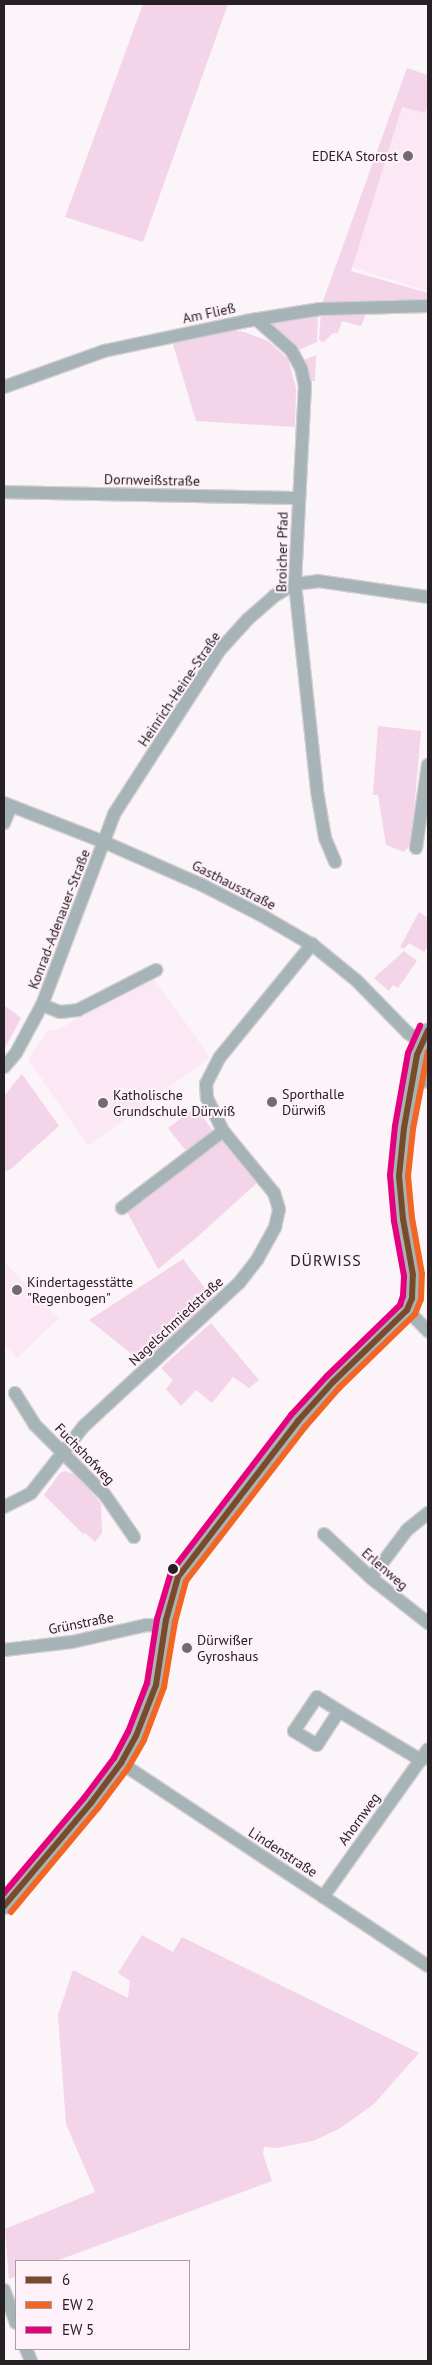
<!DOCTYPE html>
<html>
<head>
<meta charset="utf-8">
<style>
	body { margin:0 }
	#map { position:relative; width:432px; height:2365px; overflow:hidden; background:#fbf4f8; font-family:"PT Sans",sans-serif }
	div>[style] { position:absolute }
	.built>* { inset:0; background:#fbe8f4 }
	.green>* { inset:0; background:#f3d4e8 }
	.roads { filter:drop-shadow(1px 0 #d4cfd2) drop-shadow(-1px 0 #d4cfd2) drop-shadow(0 1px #d4cfd2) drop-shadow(0 -1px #d4cfd2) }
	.minor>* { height:12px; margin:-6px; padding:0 6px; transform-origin:6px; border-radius:6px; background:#a6b4b7 }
	.tertiary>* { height:15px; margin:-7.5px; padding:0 7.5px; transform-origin:7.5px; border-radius:7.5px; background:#a6b4b7 }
	.bus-1>* { height:6px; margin:-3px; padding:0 3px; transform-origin:3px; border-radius:3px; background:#7a4b2a }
	.bus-2>* { height:6px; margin:-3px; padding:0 3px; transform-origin:3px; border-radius:3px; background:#f26522 }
	.bus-3>* { height:6px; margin:-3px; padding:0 3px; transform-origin:3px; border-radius:3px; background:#e5007d }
	.dots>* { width:14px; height:14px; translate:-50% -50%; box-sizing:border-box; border:2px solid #fef1f9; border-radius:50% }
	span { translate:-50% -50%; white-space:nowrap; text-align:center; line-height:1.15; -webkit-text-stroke:4px #fef1f9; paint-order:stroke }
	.poi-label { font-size:14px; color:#272024 }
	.right { translate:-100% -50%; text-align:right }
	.left { translate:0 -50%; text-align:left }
	.street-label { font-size:14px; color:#272024 }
	.quarter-label { font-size:16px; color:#272024; letter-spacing:1px }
	.frame { position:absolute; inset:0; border:5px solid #272024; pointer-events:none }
	.legend { position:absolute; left:15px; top:2260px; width:175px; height:90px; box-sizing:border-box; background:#fef1f9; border:1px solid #a89da4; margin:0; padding:6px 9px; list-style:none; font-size:15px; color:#272024 }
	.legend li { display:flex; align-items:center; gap:10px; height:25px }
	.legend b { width:25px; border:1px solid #a89da4 }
</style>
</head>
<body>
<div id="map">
	<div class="built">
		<div style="clip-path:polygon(410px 69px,428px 75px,428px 291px,350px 267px)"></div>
		<div style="clip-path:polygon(153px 978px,210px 1057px,88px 1146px,28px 1059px,47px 1031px,57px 1030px)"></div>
		<div style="clip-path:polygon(4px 1262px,59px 1318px,17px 1358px,4px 1344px)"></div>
	</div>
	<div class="green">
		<div style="clip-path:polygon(143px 4px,228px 4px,143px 242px,65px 217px)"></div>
		<div style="clip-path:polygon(407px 68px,428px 75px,428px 102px,425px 113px,402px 107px,351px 271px,428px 293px,428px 303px,322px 304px)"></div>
		<div style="clip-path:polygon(368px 310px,361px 326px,342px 321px,338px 333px,333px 333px,324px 342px,319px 340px,321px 312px)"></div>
		<div style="clip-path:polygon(318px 312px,317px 342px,299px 350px,288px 338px,274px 327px,272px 322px)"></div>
		<div style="clip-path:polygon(222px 329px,244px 332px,268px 341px,288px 359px,296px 388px,295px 427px,196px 421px,173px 344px)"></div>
		<div style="clip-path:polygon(316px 355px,315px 381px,311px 381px,305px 360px)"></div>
		<div style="clip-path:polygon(378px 726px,421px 731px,411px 844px,404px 852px,386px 845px,378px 795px,373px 795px)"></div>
		<div style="clip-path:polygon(419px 912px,428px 918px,428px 946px,424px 952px,409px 943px,404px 949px,400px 947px)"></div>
		<div style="clip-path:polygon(404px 951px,417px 961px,398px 988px,393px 985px,389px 991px,374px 978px)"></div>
		<div style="clip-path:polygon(4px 1005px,21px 1018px,4px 1050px)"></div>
		<div style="clip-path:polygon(22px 1074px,59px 1126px,11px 1169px,4px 1172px,4px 1096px)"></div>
		<div style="clip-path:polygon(196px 1107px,213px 1131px,186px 1151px,168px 1128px)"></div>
		<div style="clip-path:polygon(225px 1140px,258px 1182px,195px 1239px,158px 1269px,127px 1212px,220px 1141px)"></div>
		<div style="clip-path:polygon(183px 1259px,213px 1299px,142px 1362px,89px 1320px)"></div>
		<div style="clip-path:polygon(211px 1323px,259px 1380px,249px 1388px,233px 1377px,212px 1403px,196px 1390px,181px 1406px,166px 1389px,173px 1380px,161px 1368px)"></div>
		<div style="clip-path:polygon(65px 1471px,76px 1475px,101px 1503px,102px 1533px,95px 1542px,85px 1533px,83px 1534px,44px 1495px,60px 1473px)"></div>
		<div style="clip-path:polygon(142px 1935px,173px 1952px,182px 1937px,419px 2053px,374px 2104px,339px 2129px,313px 2141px,276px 2148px,264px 2147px,263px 2154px,272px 2181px,56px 2261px,16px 2261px,16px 2276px,9px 2279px,5px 2229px,95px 2192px,66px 2124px,58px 2015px,73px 1970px,128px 1998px,130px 1981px,118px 1973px)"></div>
	</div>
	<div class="roads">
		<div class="minor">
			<div style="left:256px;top:319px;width:47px;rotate:41.5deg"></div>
			<div style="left:291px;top:350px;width:21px;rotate:61deg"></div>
			<div style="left:301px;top:368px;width:17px;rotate:77deg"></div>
			<div style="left:305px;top:385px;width:199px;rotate:92.9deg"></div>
			<div style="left:295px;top:584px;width:208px;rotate:83.9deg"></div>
			<div style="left:317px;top:791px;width:48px;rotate:80.3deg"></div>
			<div style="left:325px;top:838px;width:26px;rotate:67deg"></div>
			<div style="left:4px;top:387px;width:106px;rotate:-19.8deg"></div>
			<div style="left:104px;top:351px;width:145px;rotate:-11.9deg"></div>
			<div style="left:246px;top:321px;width:75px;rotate:-9.2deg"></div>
			<div style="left:320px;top:309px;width:108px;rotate:-1.6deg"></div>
			<div style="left:4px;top:492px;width:295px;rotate:1.2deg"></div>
			<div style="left:4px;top:803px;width:107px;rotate:21.3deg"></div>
			<div style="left:104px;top:842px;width:109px;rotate:23.7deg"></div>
			<div style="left:204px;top:886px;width:64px;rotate:27deg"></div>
			<div style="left:261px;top:915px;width:61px;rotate:30.3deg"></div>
			<div style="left:314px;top:946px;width:55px;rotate:39.1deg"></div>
			<div style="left:357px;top:981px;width:73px;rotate:45.6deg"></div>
			<div style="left:408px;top:1033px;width:16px;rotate:35deg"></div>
			<div style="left:4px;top:823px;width:18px;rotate:-68deg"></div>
			<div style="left:416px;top:848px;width:84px;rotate:-81.8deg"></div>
			<div style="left:42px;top:1005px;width:19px;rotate:21deg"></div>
			<div style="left:60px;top:1012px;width:18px;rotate:-6deg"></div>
			<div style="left:78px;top:1010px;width:88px;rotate:-27.1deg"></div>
			<div style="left:4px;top:1067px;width:18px;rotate:-49deg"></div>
			<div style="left:16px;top:1053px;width:55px;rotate:-61.6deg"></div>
			<div style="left:42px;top:1005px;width:204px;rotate:-69.3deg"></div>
			<div style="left:114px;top:814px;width:194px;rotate:-57.2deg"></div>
			<div style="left:219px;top:651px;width:43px;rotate:-47.8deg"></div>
			<div style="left:248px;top:619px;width:35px;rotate:-41deg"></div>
			<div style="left:274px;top:596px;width:24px;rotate:-30deg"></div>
			<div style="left:295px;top:584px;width:23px;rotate:-7deg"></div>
			<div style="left:318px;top:581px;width:111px;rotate:8.3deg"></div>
			<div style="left:413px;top:1073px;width:17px;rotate:31deg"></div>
			<div style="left:122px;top:1208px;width:127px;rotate:-37.3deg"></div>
			<div style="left:407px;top:1310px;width:30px;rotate:45deg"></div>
			<div style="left:15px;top:1393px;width:36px;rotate:58deg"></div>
			<div style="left:34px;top:1424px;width:100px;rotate:45deg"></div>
			<div style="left:105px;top:1495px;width:51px;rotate:55.4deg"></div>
			<div style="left:4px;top:1507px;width:30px;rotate:-27deg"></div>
			<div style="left:31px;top:1493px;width:85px;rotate:-51.7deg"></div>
			<div style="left:84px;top:1426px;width:211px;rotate:-42.7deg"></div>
			<div style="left:239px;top:1283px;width:29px;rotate:-52deg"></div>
			<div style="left:257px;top:1260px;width:38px;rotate:-61deg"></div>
			<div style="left:275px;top:1227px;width:18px;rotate:-77deg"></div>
			<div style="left:279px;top:1209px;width:17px;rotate:-107deg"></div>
			<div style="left:274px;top:1193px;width:80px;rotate:-129.4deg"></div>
			<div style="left:223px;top:1131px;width:37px;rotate:-116deg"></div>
			<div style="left:207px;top:1098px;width:14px;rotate:-94deg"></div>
			<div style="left:206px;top:1084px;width:30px;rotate:-63deg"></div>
			<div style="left:220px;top:1057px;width:146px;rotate:-50.8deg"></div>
			<div style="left:324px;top:1534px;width:64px;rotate:43.1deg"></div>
			<div style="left:371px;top:1578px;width:73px;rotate:38.3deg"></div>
			<div style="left:371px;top:1578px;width:60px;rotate:-53.1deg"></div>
			<div style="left:407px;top:1530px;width:27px;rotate:-39deg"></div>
			<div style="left:4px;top:1650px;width:68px;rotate:-6.7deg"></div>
			<div style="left:72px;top:1642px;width:76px;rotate:-12.9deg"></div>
			<div style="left:146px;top:1625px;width:19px;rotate:3deg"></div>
			<div style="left:317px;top:1697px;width:26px;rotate:32deg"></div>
			<div style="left:339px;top:1711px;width:40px;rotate:122.9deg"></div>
			<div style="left:317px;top:1745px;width:27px;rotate:-149deg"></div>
			<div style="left:294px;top:1731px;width:41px;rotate:-55.9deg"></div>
			<div style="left:339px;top:1711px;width:96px;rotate:30.9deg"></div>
			<div style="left:121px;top:1763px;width:368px;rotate:33.5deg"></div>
			<div style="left:323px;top:1897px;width:181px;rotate:-54.6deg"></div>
			<div style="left:4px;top:2290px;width:35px;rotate:70deg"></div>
			<div style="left:26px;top:2349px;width:13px;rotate:67deg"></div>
		</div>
		<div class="tertiary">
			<div style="left:4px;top:1906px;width:135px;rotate:-49.8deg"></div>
			<div style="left:91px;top:1803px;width:50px;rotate:-53.1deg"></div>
			<div style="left:121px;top:1763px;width:31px;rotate:-61deg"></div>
			<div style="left:136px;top:1736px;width:55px;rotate:-68.6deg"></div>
			<div style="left:156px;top:1685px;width:66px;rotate:-81.3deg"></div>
			<div style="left:166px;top:1620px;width:45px;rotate:-74.4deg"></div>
			<div style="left:178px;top:1577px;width:197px;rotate:-52.4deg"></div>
			<div style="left:298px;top:1421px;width:52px;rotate:-48.1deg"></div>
			<div style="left:333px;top:1382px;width:103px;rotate:-44.2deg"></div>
			<div style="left:407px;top:1310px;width:13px;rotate:-67deg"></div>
			<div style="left:412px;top:1298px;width:23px;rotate:-88deg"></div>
			<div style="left:413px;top:1275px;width:57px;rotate:-100.1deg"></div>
			<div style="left:403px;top:1219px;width:43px;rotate:-95.3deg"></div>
			<div style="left:399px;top:1176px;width:48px;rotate:-84.1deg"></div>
			<div style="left:404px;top:1128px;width:74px;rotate:-79.9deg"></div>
			<div style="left:417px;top:1055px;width:27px;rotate:-66deg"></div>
		</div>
	</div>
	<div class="bus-1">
		<div style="left:4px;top:1906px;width:135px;rotate:-49.8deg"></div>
		<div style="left:91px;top:1803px;width:50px;rotate:-53.1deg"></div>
		<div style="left:121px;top:1763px;width:31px;rotate:-61deg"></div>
		<div style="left:136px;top:1736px;width:55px;rotate:-68.6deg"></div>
		<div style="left:156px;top:1685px;width:66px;rotate:-81.3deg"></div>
		<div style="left:166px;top:1620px;width:45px;rotate:-74.4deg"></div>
		<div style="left:178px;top:1577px;width:197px;rotate:-52.4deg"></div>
		<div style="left:298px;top:1421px;width:52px;rotate:-48.1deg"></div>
		<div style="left:333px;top:1382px;width:103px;rotate:-44.2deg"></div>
		<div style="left:407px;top:1310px;width:13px;rotate:-67deg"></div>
		<div style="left:412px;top:1298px;width:23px;rotate:-88deg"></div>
		<div style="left:413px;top:1275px;width:57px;rotate:-100.1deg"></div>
		<div style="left:403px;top:1219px;width:43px;rotate:-95.3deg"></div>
		<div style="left:399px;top:1176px;width:48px;rotate:-84.1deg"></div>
		<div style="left:404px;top:1128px;width:74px;rotate:-79.9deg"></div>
		<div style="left:417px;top:1055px;width:27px;rotate:-66deg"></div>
	</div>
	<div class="bus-2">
		<div style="left:11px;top:1912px;width:136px;rotate:-50.1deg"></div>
		<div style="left:98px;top:1808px;width:50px;rotate:-53.1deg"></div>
		<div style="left:128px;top:1768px;width:32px;rotate:-60deg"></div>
		<div style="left:144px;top:1740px;width:57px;rotate:-69.3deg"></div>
		<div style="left:164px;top:1687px;width:66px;rotate:-80.4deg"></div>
		<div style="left:175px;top:1622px;width:42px;rotate:-75deg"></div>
		<div style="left:186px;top:1581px;width:195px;rotate:-52.3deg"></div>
		<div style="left:305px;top:1427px;width:52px;rotate:-48.9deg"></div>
		<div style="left:339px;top:1388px;width:106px;rotate:-44.2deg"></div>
		<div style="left:415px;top:1314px;width:16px;rotate:-68deg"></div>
		<div style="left:421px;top:1299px;width:25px;rotate:-88deg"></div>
		<div style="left:422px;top:1274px;width:57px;rotate:-100.1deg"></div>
		<div style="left:412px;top:1218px;width:42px;rotate:-95.4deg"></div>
		<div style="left:408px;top:1176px;width:47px;rotate:-83.9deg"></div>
		<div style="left:413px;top:1129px;width:79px;rotate:-79.1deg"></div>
	</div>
	<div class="bus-3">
		<div style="left:4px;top:1893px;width:124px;rotate:-49.9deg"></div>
		<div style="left:84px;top:1798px;width:50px;rotate:-53.1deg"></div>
		<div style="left:114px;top:1758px;width:30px;rotate:-62deg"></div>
		<div style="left:128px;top:1732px;width:53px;rotate:-68.8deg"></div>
		<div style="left:147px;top:1683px;width:65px;rotate:-81.1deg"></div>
		<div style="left:157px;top:1619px;width:49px;rotate:-73.4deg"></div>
		<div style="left:171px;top:1572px;width:198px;rotate:-52.6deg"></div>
		<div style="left:291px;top:1415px;width:53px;rotate:-47.3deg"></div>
		<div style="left:327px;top:1376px;width:102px;rotate:-44.2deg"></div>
		<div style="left:400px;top:1305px;width:9px;rotate:-72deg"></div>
		<div style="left:403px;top:1296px;width:20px;rotate:-87deg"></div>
		<div style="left:404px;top:1276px;width:56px;rotate:-100.3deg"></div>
		<div style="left:394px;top:1221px;width:46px;rotate:-95deg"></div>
		<div style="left:390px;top:1175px;width:49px;rotate:-84.2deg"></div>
		<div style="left:395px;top:1126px;width:74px;rotate:-79.9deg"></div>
		<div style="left:408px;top:1053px;width:30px;rotate:-66deg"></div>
	</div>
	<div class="dots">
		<div style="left:408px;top:156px;background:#716a6e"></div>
		<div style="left:272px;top:1102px;background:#716a6e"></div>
		<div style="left:103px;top:1103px;background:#716a6e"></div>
		<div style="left:17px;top:1290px;background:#716a6e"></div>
		<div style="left:173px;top:1569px;background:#272024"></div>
		<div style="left:187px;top:1648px;background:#716a6e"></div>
	</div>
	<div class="poi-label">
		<span class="right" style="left:398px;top:156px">EDEKA Storost</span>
		<span class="left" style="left:282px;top:1102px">Sporthalle<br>Dürwiß</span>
		<span class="left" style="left:113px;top:1103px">Katholische<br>Grundschule Dürwiß</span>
		<span class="left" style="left:27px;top:1290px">Kindertagesstätte<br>"Regenbogen"</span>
		<span class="left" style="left:197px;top:1648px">Dürwißer<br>Gyroshaus</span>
	</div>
	<div class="street-label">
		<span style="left:209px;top:313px;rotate:-12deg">Am Fließ</span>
		<span style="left:152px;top:480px;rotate:1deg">Dornweißstraße</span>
		<span style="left:282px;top:552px;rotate:-89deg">Broicher Pfad</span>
		<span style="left:179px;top:689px;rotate:-56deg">Heinrich-Heine-Straße</span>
		<span style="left:234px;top:885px;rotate:27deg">Gasthausstraße</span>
		<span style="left:59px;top:919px;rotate:-69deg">Konrad-Adenauer-Straße</span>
		<span style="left:176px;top:1321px;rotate:-43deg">Nagelschmiedstraße</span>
		<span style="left:85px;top:1454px;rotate:46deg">Fuchshofweg</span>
		<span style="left:385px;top:1569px;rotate:41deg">Erlenweg</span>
		<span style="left:81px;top:1623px;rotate:-11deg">Grünstraße</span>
		<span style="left:359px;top:1819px;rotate:-54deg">Ahornweg</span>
		<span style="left:283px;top:1852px;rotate:33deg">Lindenstraße</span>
	</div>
	<div class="quarter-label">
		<span style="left:326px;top:1260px">DÜRWISS</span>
	</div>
	<div class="frame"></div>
	<ul class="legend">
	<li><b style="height:6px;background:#7a4b2a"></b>6</li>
	<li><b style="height:6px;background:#f26522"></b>EW 2</li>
	<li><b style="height:6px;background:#e5007d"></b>EW 5</li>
	</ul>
</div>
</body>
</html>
